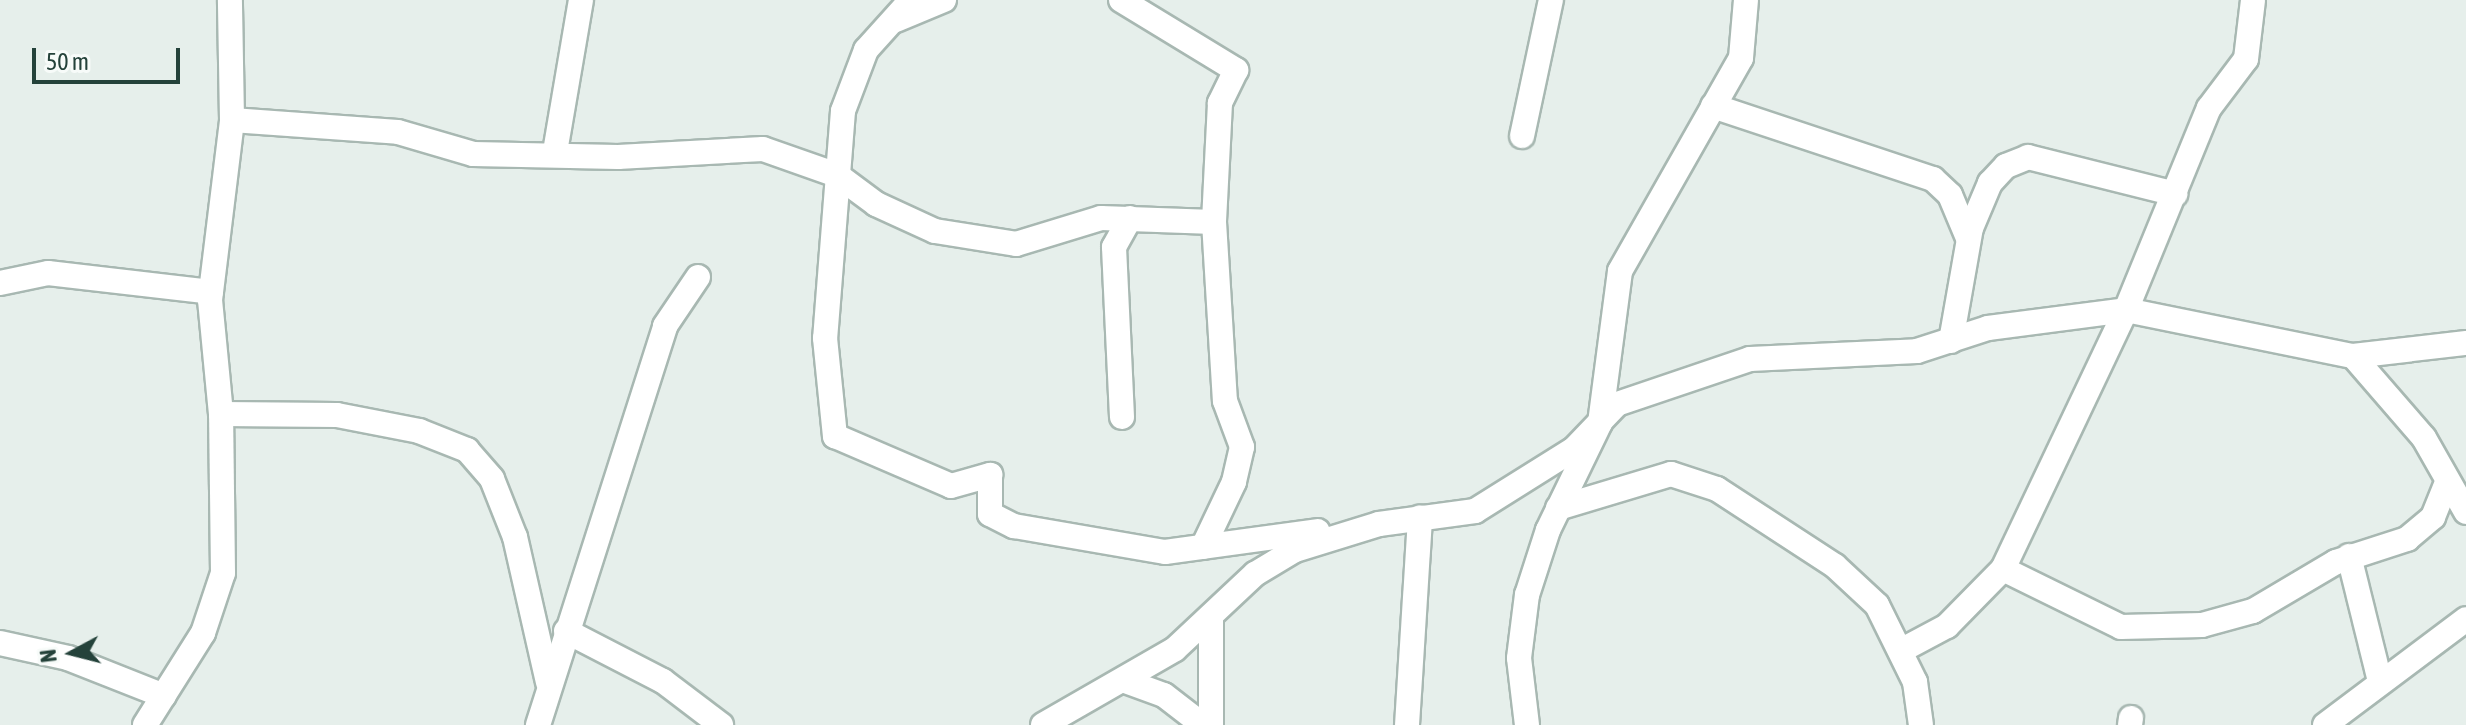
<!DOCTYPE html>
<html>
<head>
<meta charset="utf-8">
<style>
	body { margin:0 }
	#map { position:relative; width:2466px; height:725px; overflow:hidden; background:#e6efeb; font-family:"Asap Condensed",sans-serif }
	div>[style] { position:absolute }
	.roads { filter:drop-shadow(2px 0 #a8b8b2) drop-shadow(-2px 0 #a8b8b2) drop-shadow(0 2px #a8b8b2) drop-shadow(0 -2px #a8b8b2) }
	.minor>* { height:24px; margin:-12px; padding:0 12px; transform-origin:12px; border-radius:12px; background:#fff }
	span { translate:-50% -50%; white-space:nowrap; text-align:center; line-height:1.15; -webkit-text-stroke:6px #f7fbf9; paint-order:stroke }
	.north { position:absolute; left:32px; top:613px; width:80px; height:80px; -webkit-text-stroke:6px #f7fbf9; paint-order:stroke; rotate:263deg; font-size:22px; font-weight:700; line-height:32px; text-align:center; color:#24423a }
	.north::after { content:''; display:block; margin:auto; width:28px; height:36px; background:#24423a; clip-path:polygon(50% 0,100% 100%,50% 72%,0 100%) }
	.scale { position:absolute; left:32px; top:48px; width:148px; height:36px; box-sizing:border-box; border:4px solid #24423a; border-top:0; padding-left:10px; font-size:24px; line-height:28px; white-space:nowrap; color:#24423a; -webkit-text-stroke:6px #f7fbf9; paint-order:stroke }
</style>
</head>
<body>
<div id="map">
	<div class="roads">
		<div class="minor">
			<div style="left:911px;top:0;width:67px;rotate:132deg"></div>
			<div style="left:866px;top:50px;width:65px;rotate:110.7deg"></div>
			<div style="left:843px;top:111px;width:228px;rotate:94.5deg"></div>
			<div style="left:825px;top:338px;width:99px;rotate:84.2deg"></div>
			<div style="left:835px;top:436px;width:126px;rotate:23.3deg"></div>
			<div style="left:951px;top:486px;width:41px;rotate:-15.8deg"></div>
			<div style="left:990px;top:475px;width:39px;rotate:90deg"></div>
			<div style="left:990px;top:514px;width:27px;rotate:27deg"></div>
			<div style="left:1014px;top:526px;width:153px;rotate:9.8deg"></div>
			<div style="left:1165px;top:552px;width:154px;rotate:-7.8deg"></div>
			<div style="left:1121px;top:0;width:135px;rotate:31.3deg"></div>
			<div style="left:1236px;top:70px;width:37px;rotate:116deg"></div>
			<div style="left:1220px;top:103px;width:119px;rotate:92.9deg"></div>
			<div style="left:1214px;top:222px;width:179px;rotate:86.5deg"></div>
			<div style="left:1225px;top:401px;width:49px;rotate:69.7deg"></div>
			<div style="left:1242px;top:447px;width:36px;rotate:103deg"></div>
			<div style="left:1234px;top:482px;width:72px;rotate:115.5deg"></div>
			<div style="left:896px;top:20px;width:52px;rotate:-22.6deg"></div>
			<div style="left:1713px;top:106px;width:232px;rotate:18.4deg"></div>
			<div style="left:1933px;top:179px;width:23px;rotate:43deg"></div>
			<div style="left:1950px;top:195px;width:47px;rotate:67.3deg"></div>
			<div style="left:232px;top:120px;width:166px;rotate:4.1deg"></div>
			<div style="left:398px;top:132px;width:78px;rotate:16.3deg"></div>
			<div style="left:473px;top:154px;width:145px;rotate:1.2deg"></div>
			<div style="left:618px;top:157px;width:145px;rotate:-3.2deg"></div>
			<div style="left:763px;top:149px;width:78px;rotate:19.4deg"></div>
			<div style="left:837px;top:175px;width:49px;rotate:36.6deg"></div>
			<div style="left:876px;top:204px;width:65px;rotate:24.6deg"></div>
			<div style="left:935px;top:231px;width:82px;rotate:9.1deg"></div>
			<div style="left:1016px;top:244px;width:89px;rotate:-17deg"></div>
			<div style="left:1101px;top:218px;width:113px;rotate:2deg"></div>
			<div style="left:1522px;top:136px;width:139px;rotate:-78deg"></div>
			<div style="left:555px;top:152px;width:154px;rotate:-80.3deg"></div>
			<div style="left:0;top:283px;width:49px;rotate:-11.8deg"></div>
			<div style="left:48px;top:273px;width:164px;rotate:6.6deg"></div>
			<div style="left:1951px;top:341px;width:115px;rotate:-80deg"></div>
			<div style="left:1971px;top:228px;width:49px;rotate:-67.1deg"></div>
			<div style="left:1990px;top:183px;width:23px;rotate:-47deg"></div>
			<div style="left:2006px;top:166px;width:24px;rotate:-22deg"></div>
			<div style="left:2028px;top:157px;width:152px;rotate:14.1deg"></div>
			<div style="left:2353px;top:356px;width:108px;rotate:49.1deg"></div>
			<div style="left:2424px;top:438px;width:85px;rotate:60.4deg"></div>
			<div style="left:221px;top:414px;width:116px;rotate:0.5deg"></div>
			<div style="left:337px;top:415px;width:84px;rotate:11deg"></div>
			<div style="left:419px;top:431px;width:52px;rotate:21.6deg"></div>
			<div style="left:467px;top:450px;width:38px;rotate:49deg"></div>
			<div style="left:492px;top:479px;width:62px;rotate:68.4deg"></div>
			<div style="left:515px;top:537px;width:149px;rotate:77.2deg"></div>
			<div style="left:1122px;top:417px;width:170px;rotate:-92.7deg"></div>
			<div style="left:1114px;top:247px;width:33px;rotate:-61deg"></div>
			<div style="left:1558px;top:508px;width:118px;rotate:-16.7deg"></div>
			<div style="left:1671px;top:474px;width:48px;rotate:18.1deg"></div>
			<div style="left:1717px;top:489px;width:141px;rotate:33.1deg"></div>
			<div style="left:1835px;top:566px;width:57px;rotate:42.9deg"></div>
			<div style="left:1877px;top:605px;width:86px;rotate:63.7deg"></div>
			<div style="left:1915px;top:682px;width:43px;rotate:82.1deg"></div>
			<div style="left:2349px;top:556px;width:129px;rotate:76.1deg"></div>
			<div style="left:2003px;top:569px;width:131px;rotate:26.2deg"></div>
			<div style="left:2121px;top:627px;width:81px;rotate:-1.4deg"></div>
			<div style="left:2202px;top:625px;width:53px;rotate:-15.4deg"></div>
			<div style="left:2253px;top:611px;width:96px;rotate:-30.6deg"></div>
			<div style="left:2336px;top:562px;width:75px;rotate:-17.9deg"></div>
			<div style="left:2407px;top:539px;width:34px;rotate:-40deg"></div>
			<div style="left:2433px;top:517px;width:35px;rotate:-68deg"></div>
			<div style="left:1211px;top:618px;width:107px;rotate:90deg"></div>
			<div style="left:566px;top:631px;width:109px;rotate:27.3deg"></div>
			<div style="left:663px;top:681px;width:73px;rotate:37.2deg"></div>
			<div style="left:0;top:643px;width:70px;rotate:12.4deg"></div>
			<div style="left:68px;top:658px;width:103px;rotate:21.6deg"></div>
			<div style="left:1902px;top:650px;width:51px;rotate:-28.1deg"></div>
			<div style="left:1947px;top:626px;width:80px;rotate:-45.5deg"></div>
			<div style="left:2003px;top:569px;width:287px;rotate:-64.6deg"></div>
			<div style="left:2126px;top:310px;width:218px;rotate:-67.7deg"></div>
			<div style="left:2209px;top:108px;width:61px;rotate:-52.9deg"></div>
			<div style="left:2246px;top:59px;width:59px;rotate:-83.2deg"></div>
			<div style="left:1128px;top:682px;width:38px;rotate:20deg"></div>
			<div style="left:1164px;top:695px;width:49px;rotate:37.6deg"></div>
			<div style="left:145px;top:725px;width:109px;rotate:-57.8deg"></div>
			<div style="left:203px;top:633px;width:63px;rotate:-71.6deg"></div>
			<div style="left:223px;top:573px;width:159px;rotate:-90.7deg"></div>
			<div style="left:221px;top:414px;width:115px;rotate:-95.5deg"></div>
			<div style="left:210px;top:300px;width:181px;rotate:-83deg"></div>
			<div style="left:232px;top:120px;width:120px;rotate:-91deg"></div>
			<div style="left:538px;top:725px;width:419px;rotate:-72.3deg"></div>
			<div style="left:665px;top:326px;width:59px;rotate:-56deg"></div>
			<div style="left:1043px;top:725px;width:152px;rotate:-29.9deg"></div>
			<div style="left:1175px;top:649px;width:110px;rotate:-43.2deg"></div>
			<div style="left:1255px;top:574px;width:47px;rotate:-31deg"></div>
			<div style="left:1295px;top:550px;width:88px;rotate:-17.2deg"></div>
			<div style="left:1379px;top:524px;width:97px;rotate:-7.7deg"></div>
			<div style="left:1475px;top:511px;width:117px;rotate:-32.1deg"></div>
			<div style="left:1574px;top:449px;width:62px;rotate:-46.3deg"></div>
			<div style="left:1617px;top:404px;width:140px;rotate:-18.7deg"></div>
			<div style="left:1750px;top:359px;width:167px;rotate:-2.7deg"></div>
			<div style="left:1917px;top:351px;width:75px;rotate:-17.9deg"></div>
			<div style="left:1988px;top:328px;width:139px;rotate:-7.4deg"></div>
			<div style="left:2126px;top:310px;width:232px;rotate:11.5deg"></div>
			<div style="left:2353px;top:356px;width:114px;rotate:-6.6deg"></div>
			<div style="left:1407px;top:725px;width:208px;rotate:-86.4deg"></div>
			<div style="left:1527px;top:725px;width:67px;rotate:-96.8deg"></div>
			<div style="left:1519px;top:658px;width:64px;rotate:-82.8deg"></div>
			<div style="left:1527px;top:595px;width:68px;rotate:-72.1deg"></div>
			<div style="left:1548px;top:530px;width:119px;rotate:-64.1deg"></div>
			<div style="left:1600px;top:423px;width:153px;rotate:-82.5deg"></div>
			<div style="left:1620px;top:271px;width:245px;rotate:-60.4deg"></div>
			<div style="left:1741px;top:58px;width:58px;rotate:-85.1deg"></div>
			<div style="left:2130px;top:725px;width:7px;rotate:-82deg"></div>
			<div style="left:2325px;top:725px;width:176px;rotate:-36.9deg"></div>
		</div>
	</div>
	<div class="north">N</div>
	<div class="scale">50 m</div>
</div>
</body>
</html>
